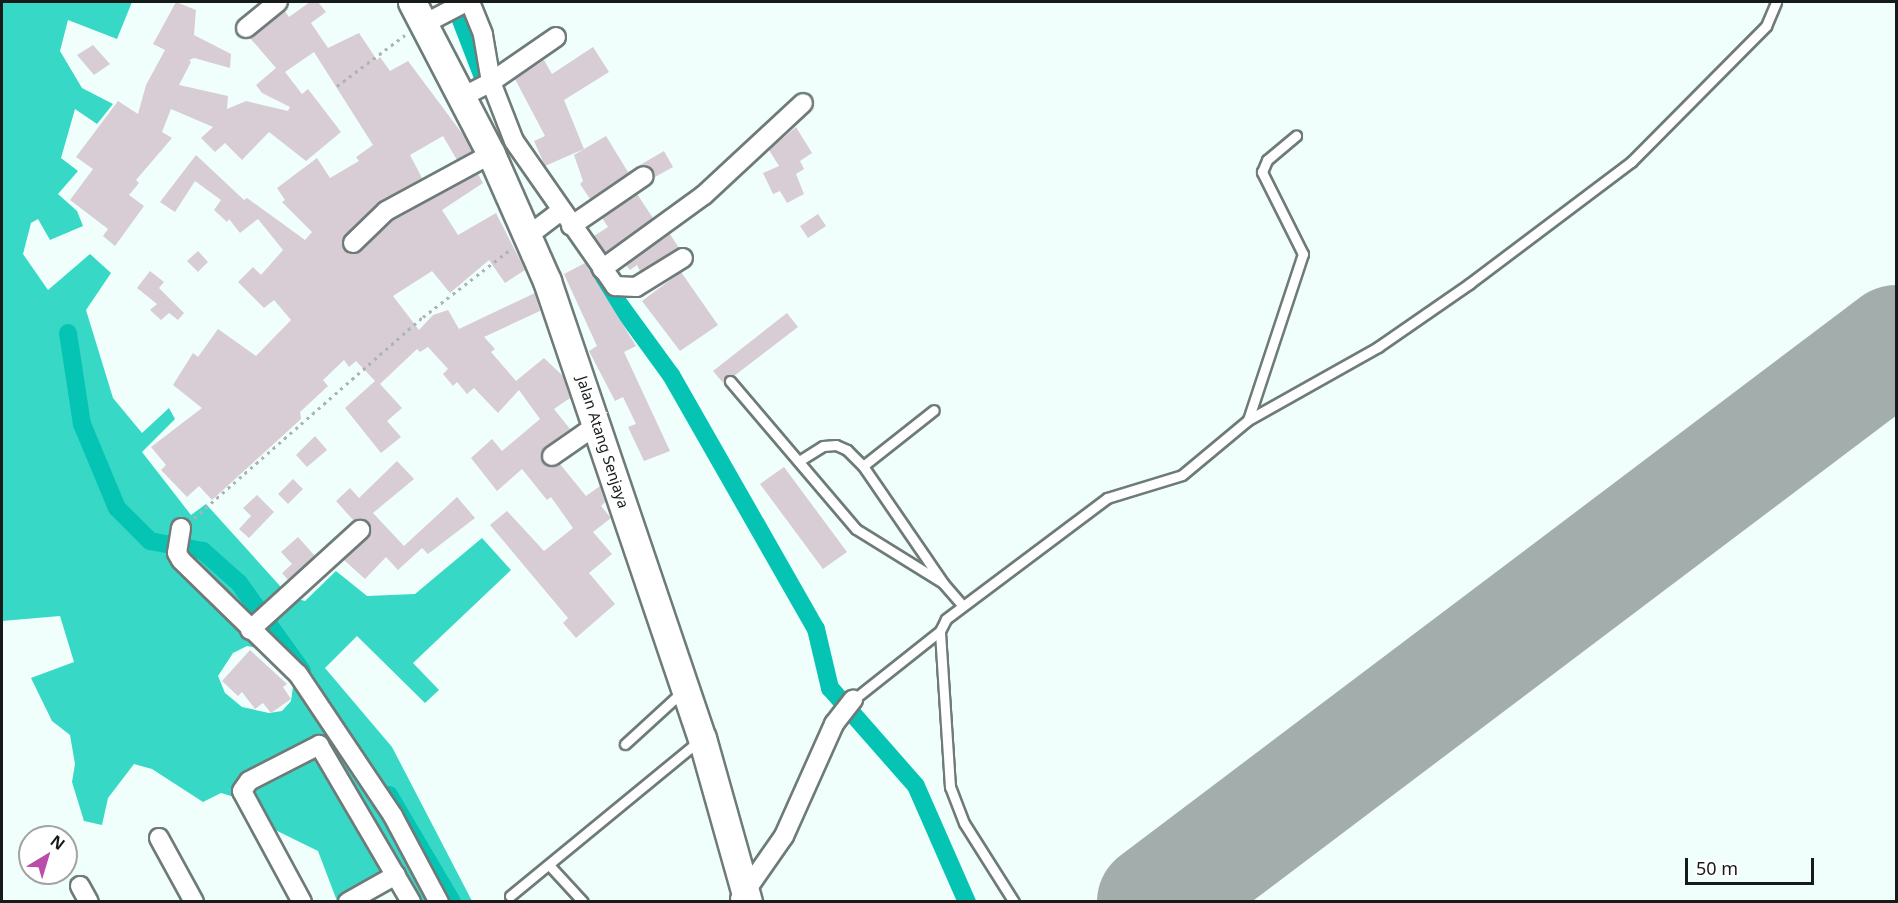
<!DOCTYPE html>
<html>
<head>
<meta charset="utf-8">
<style>
	body { margin:0 }
	#map { position:relative; width:1898px; height:903px; overflow:hidden; background:#f0fefc; font-family:"Noto Sans",sans-serif }
	div>[style] { position:absolute }
	.forest>* { inset:0; background:#38d8c7 }
	.canal>* { height:18px; margin:-9px; padding:0 9px; transform-origin:9px; border-radius:9px; background:#05c4b3 }
	.runway>* { height:116px; margin:-58px; padding:0 58px; transform-origin:58px; border-radius:58px; background:#a2adac }
	.building>* { inset:0; background:#d8cdd5 }
	.path>* { height:3px; margin-top:-1.5px; transform-origin:0; background:repeating-linear-gradient(90deg,#aab5b3 0 3px,transparent 0 7.5px) }
	.roads { filter:drop-shadow(2px 0 #6e7b79) drop-shadow(-2px 0 #6e7b79) drop-shadow(0 2px #6e7b79) drop-shadow(0 -2px #6e7b79) }
	.lane>* { height:9px; margin:-4.5px; padding:0 4.5px; transform-origin:4.5px; border-radius:4.5px; background:#fff }
	.street>* { height:18px; margin:-9px; padding:0 9px; transform-origin:9px; border-radius:9px; background:#fff }
	.secondary>* { height:27px; margin:-13.5px; padding:0 13.5px; transform-origin:13.5px; border-radius:13.5px; background:#fff }
	span { translate:-50% -50%; white-space:nowrap; text-align:center; line-height:1.15; -webkit-text-stroke:6px #fff; paint-order:stroke }
	.street-label { font-size:15px; color:#161b1a }
	.frame { position:absolute; inset:0; border:3px solid #161b1a; pointer-events:none }
	.north { position:absolute; left:18px; top:825px; width:60px; height:60px; box-sizing:border-box; background:#fff; border:2px solid #a2a4a3; border-radius:50%; rotate:38deg; font-size:16px; font-weight:700; line-height:24px; text-align:center; color:#161b1a }
	.north::after { content:''; display:block; margin:auto; width:21px; height:27px; background:#ba4caa; clip-path:polygon(50% 0,100% 100%,50% 72%,0 100%) }
	.scale { position:absolute; left:1685px; top:858px; width:129px; height:27px; box-sizing:border-box; border:3px solid #161b1a; border-top:0; padding-left:8px; font-size:18px; line-height:21px; white-space:nowrap; color:#161b1a; -webkit-text-stroke:4px #fff; paint-order:stroke }
</style>
</head>
<body>
<div id="map">
	<div class="forest">
		<div style="clip-path:polygon(evenodd,2px 2px,132px 2px,117px 39px,68px 20px,60px 51px,82px 88px,113px 104px,97px 124px,75px 109px,61px 158px,78px 171px,58px 194px,77px 211px,83px 226px,50px 240px,38px 219px,31px 223px,23px 254px,48px 290px,90px 254px,111px 273px,86px 310px,113px 398px,142px 433px,169px 408px,175px 419px,142px 452px,191px 515px,206px 504px,290px 597px,305px 601px,336px 571px,367px 596px,415px 594px,482px 538px,511px 570px,413px 663px,439px 690px,425px 703px,357px 636px,325px 668px,392px 747px,472px 901px,423px 901px,399px 870px,350px 901px,337px 901px,318px 851px,261px 823px,260px 805px,221px 793px,203px 802px,152px 769px,134px 764px,108px 798px,102px 825px,84px 821px,72px 782px,75px 764px,70px 735px,52px 721px,31px 678px,74px 662px,60px 616px,2px 621px,2px 2px,247px 646px,257px 648px,287px 669px,293px 687px,291px 701px,282px 711px,269px 713px,242px 707px,225px 693px,218px 676px,233px 653px,247px 646px)"></div>
	</div>
	<div class="canal">
		<div style="left:454px;top:2px;width:89px;rotate:68.9deg"></div>
		<div style="left:598px;top:275px;width:124px;rotate:53.9deg"></div>
		<div style="left:671px;top:375px;width:292px;rotate:60.3deg"></div>
		<div style="left:816px;top:629px;width:61px;rotate:76.7deg"></div>
		<div style="left:830px;top:688px;width:130px;rotate:48.7deg"></div>
		<div style="left:916px;top:786px;width:127px;rotate:66.3deg"></div>
		<div style="left:68px;top:333px;width:92px;rotate:81.3deg"></div>
		<div style="left:82px;top:424px;width:91px;rotate:67.4deg"></div>
		<div style="left:117px;top:508px;width:47px;rotate:45deg"></div>
		<div style="left:150px;top:541px;width:54px;rotate:10.7deg"></div>
		<div style="left:203px;top:551px;width:48px;rotate:41.6deg"></div>
		<div style="left:239px;top:583px;width:108px;rotate:54.4deg"></div>
		<div style="left:389px;top:795px;width:124px;rotate:59.5deg"></div>
	</div>
	<div class="runway">
		<div style="left:1155px;top:902px;width:928px;rotate:-37.03deg"></div>
	</div>
	<div class="building">
		<div style="clip-path:polygon(176px 2px,196px 10px,194px 35px,231px 54px,230px 68px,194px 58px,189px 60px,191px 62px,179px 85px,228px 96px,227px 109px,246px 101px,288px 111px,290px 107px,262px 93px,256px 85px,276px 68px,250px 38px,285px 11px,289px 17px,310px 2px,318px 2px,326px 12px,311px 23px,328px 48px,359px 33px,377px 60px,380px 57px,390px 71px,408px 61px,464px 136px,472px 151px,457px 160px,443px 136px,410px 155px,422px 178px,378px 203px,345px 235px,342px 245px,349px 254px,356px 254px,393px 220px,478px 174px,483px 183px,442px 210px,458px 235px,496px 213px,525px 270px,505px 283px,489px 260px,450px 293px,432px 271px,393px 296px,419px 330px,433px 315px,448px 310px,459px 329px,535px 293px,540px 311px,484px 337px,495px 349px,491px 352px,516px 381px,544px 358px,563px 376px,570px 398px,554px 409px,570px 429px,545px 447px,541px 458px,548px 466px,560px 464px,586px 496px,600px 486px,605px 502px,601px 506px,611px 518px,593px 532px,612px 554px,589px 573px,615px 604px,576px 638px,563px 623px,568px 618px,490px 525px,507px 511px,544px 551px,573px 528px,551px 497px,547px 500px,522px 469px,497px 491px,471px 458px,492px 439px,502px 451px,540px 419px,519px 390px,498px 413px,474px 388px,467px 394px,457px 382px,453px 386px,443px 374px,448px 369px,428px 347px,420px 352px,417px 349px,380px 384px,402px 408px,387px 421px,401px 437px,381px 453px,345px 408px,375px 381px,356px 361px,349px 367px,344px 360px,323px 380px,328px 386px,300px 412px,301px 419px,212px 500px,199px 486px,187px 497px,161px 470px,166px 465px,151px 447px,202px 408px,173px 385px,193px 353px,198px 357px,218px 329px,256px 356px,291px 320px,274px 300px,264px 308px,238px 282px,253px 267px,261px 275px,283px 250px,258px 219px,240px 233px,229px 219px,227px 222px,214px 210px,221px 200px,195px 181px,175px 212px,160px 202px,196px 155px,244px 200px,247px 198px,305px 240px,312px 232px,282px 202px,285px 200px,277px 188px,317px 158px,330px 178px,359px 161px,356px 157px,373px 145px,314px 52px,285px 72px,302px 94px,308px 89px,341px 132px,306px 161px,269px 132px,242px 160px,225px 143px,215px 152px,201px 138px,213px 127px,171px 109px,162px 132px,172px 138px,136px 180px,139px 183px,129px 195px,144px 206px,115px 246px,103px 236px,108px 229px,70px 200px,93px 169px,76px 157px,118px 101px,138px 114px,146px 85px,165px 50px,153px 44px)"></div>
		<div style="clip-path:polygon(93px 45px,110px 64px,94px 75px,77px 55px)"></div>
		<div style="clip-path:polygon(593px 47px,609px 72px,564px 100px,584px 149px,545px 166px,534px 141px,545px 136px,515px 79px,544px 60px,552px 74px)"></div>
		<div style="clip-path:polygon(796px 127px,812px 153px,800px 161px,804px 169px,796px 174px,804px 194px,787px 203px,780px 191px,773px 194px,763px 173px,779px 166px,769px 150px)"></div>
		<div style="clip-path:polygon(606px 136px,628px 172px,664px 151px,673px 167px,655px 177px,649px 166px,638px 166px,590px 199px,580px 184px,583px 181px,574px 155px)"></div>
		<div style="clip-path:polygon(637px 194px,653px 218px,605px 253px,594px 236px,608px 227px,602px 218px)"></div>
		<div style="clip-path:polygon(818px 214px,826px 226px,808px 238px,800px 226px)"></div>
		<div style="clip-path:polygon(670px 234px,679px 248px,640px 271px,637px 265px,630px 270px,626px 265px)"></div>
		<div style="clip-path:polygon(198px 251px,208px 262px,198px 272px,187px 261px)"></div>
		<div style="clip-path:polygon(585px 263px,636px 346px,624px 352px,670px 451px,644px 461px,628px 427px,636px 424px,623px 397px,615px 401px,589px 351px,597px 346px,564px 274px)"></div>
		<div style="clip-path:polygon(150px 271px,164px 282px,159px 288px,184px 313px,178px 320px,169px 313px,161px 320px,150px 310px,157px 304px,137px 288px)"></div>
		<div style="clip-path:polygon(681px 272px,718px 325px,680px 351px,642px 301px)"></div>
		<div style="clip-path:polygon(787px 313px,798px 327px,734px 376px,726px 376px,724px 384px,713px 371px)"></div>
		<div style="clip-path:polygon(315px 436px,327px 450px,307px 467px,296px 455px)"></div>
		<div style="clip-path:polygon(397px 461px,414px 479px,373px 513px,404px 546px,457px 497px,475px 518px,428px 554px,422px 548px,398px 570px,386px 557px,365px 579px,344px 560px,368px 538px,371px 527px,364px 520px,354px 521px,336px 501px,350px 488px,359px 498px)"></div>
		<div style="clip-path:polygon(784px 467px,847px 552px,823px 569px,760px 484px)"></div>
		<div style="clip-path:polygon(293px 479px,303px 489px,288px 504px,278px 494px)"></div>
		<div style="clip-path:polygon(257px 495px,274px 512px,249px 538px,239px 529px,251px 516px,243px 508px)"></div>
		<div style="clip-path:polygon(298px 537px,315px 556px,288px 580px,282px 573px,292px 564px,281px 552px)"></div>
		<div style="clip-path:polygon(250px 650px,287px 684px,283px 687px,291px 699px,271px 713px,263px 703px,255px 709px,242px 692px,238px 696px,222px 681px)"></div>
	</div>
	<div class="path">
		<div style="left:337px;top:86px;width:85px;rotate:-36.9deg"></div>
		<div style="left:194px;top:518px;width:305px;rotate:-41.3deg"></div>
		<div style="left:423px;top:317px;width:111px;rotate:-37.7deg"></div>
	</div>
	<div class="roads">
		<div class="lane">
			<div style="left:730px;top:381px;width:194px;rotate:49.6deg"></div>
			<div style="left:856px;top:529px;width:102px;rotate:31.8deg"></div>
			<div style="left:1248px;top:420px;width:175px;rotate:-71.7deg"></div>
			<div style="left:1303px;top:254px;width:92px;rotate:-116.6deg"></div>
			<div style="left:1262px;top:172px;width:13px;rotate:-67deg"></div>
			<div style="left:1267px;top:160px;width:38px;rotate:-40deg"></div>
			<div style="left:799px;top:461px;width:28px;rotate:-32deg"></div>
			<div style="left:823px;top:446px;width:13px;rotate:-4deg"></div>
			<div style="left:836px;top:445px;width:12px;rotate:24deg"></div>
			<div style="left:847px;top:450px;width:23px;rotate:45deg"></div>
			<div style="left:863px;top:466px;width:142px;rotate:55.6deg"></div>
			<div style="left:943px;top:583px;width:29px;rotate:49deg"></div>
			<div style="left:863px;top:466px;width:90px;rotate:-38.3deg"></div>
			<div style="left:853px;top:700px;width:111px;rotate:-38.4deg"></div>
			<div style="left:625px;top:744px;width:79px;rotate:-42.4deg"></div>
			<div style="left:549px;top:865px;width:50px;rotate:47.4deg"></div>
			<div style="left:510px;top:896px;width:246px;rotate:-39.4deg"></div>
			<div style="left:1014px;top:902px;width:93px;rotate:-122.3deg"></div>
			<div style="left:964px;top:823px;width:39px;rotate:-111deg"></div>
			<div style="left:950px;top:787px;width:156px;rotate:-93.7deg"></div>
			<div style="left:940px;top:631px;width:13px;rotate:-63deg"></div>
			<div style="left:946px;top:619px;width:201px;rotate:-36.9deg"></div>
			<div style="left:1107px;top:498px;width:78px;rotate:-17deg"></div>
			<div style="left:1182px;top:475px;width:86px;rotate:-39.8deg"></div>
			<div style="left:1248px;top:420px;width:149px;rotate:-29.3deg"></div>
			<div style="left:1378px;top:347px;width:111px;rotate:-34.7deg"></div>
			<div style="left:1469px;top:284px;width:203px;rotate:-37deg"></div>
			<div style="left:1631px;top:162px;width:192px;rotate:-45.2deg"></div>
			<div style="left:1766px;top:26px;width:26px;rotate:-67deg"></div>
		</div>
		<div class="street">
			<div style="left:470px;top:2px;width:35px;rotate:68deg"></div>
			<div style="left:483px;top:35px;width:48px;rotate:80.3deg"></div>
			<div style="left:491px;top:82px;width:63px;rotate:68.7deg"></div>
			<div style="left:514px;top:141px;width:177px;rotate:55.1deg"></div>
			<div style="left:615px;top:286px;width:21px;rotate:3deg"></div>
			<div style="left:636px;top:287px;width:55px;rotate:-31.7deg"></div>
			<div style="left:424px;top:24px;width:47px;rotate:-27.6deg"></div>
			<div style="left:246px;top:28px;width:41px;rotate:-39.1deg"></div>
			<div style="left:462px;top:97px;width:33px;rotate:-27deg"></div>
			<div style="left:491px;top:82px;width:79px;rotate:-34.7deg"></div>
			<div style="left:571px;top:226px;width:88px;rotate:-34.4deg"></div>
			<div style="left:529px;top:235px;width:41px;rotate:-37.1deg"></div>
			<div style="left:353px;top:243px;width:46px;rotate:-44.1deg"></div>
			<div style="left:386px;top:211px;width:119px;rotate:-28.5deg"></div>
			<div style="left:602px;top:269px;width:126px;rotate:-36deg"></div>
			<div style="left:704px;top:195px;width:135px;rotate:-42.9deg"></div>
			<div style="left:552px;top:456px;width:56px;rotate:-34.8deg"></div>
			<div style="left:181px;top:528px;width:25px;rotate:99deg"></div>
			<div style="left:177px;top:553px;width:8px;rotate:60deg"></div>
			<div style="left:181px;top:560px;width:163px;rotate:44.3deg"></div>
			<div style="left:298px;top:674px;width:171px;rotate:56.2deg"></div>
			<div style="left:393px;top:816px;width:98px;rotate:61.9deg"></div>
			<div style="left:250px;top:630px;width:149px;rotate:-42.3deg"></div>
			<div style="left:159px;top:838px;width:73px;rotate:61.3deg"></div>
			<div style="left:80px;top:886px;width:18px;rotate:61deg"></div>
			<div style="left:740px;top:899px;width:77px;rotate:-55.1deg"></div>
			<div style="left:784px;top:836px;width:123px;rotate:-65.9deg"></div>
			<div style="left:834px;top:724px;width:31px;rotate:-52deg"></div>
			<div style="left:302px;top:902px;width:126px;rotate:-118.4deg"></div>
			<div style="left:242px;top:791px;width:12px;rotate:-55deg"></div>
			<div style="left:249px;top:781px;width:79px;rotate:-27.2deg"></div>
			<div style="left:319px;top:745px;width:182px;rotate:59.6deg"></div>
			<div style="left:348px;top:902px;width:55px;rotate:-29.4deg"></div>
		</div>
		<div class="secondary">
			<div style="left:412px;top:2px;width:171px;rotate:62.5deg"></div>
			<div style="left:491px;top:154px;width:139px;rotate:66.2deg"></div>
			<div style="left:547px;top:281px;width:483px;rotate:71.3deg"></div>
			<div style="left:702px;top:738px;width:170px;rotate:74.3deg"></div>
		</div>
	</div>
	<div class="street-label">
		<span style="left:603px;top:442px;rotate:72deg">Jalan Atang Senjaya</span>
	</div>
	<div class="frame"></div>
	<div class="north">N</div>
	<div class="scale">50 m</div>
</div>
</body>
</html>
